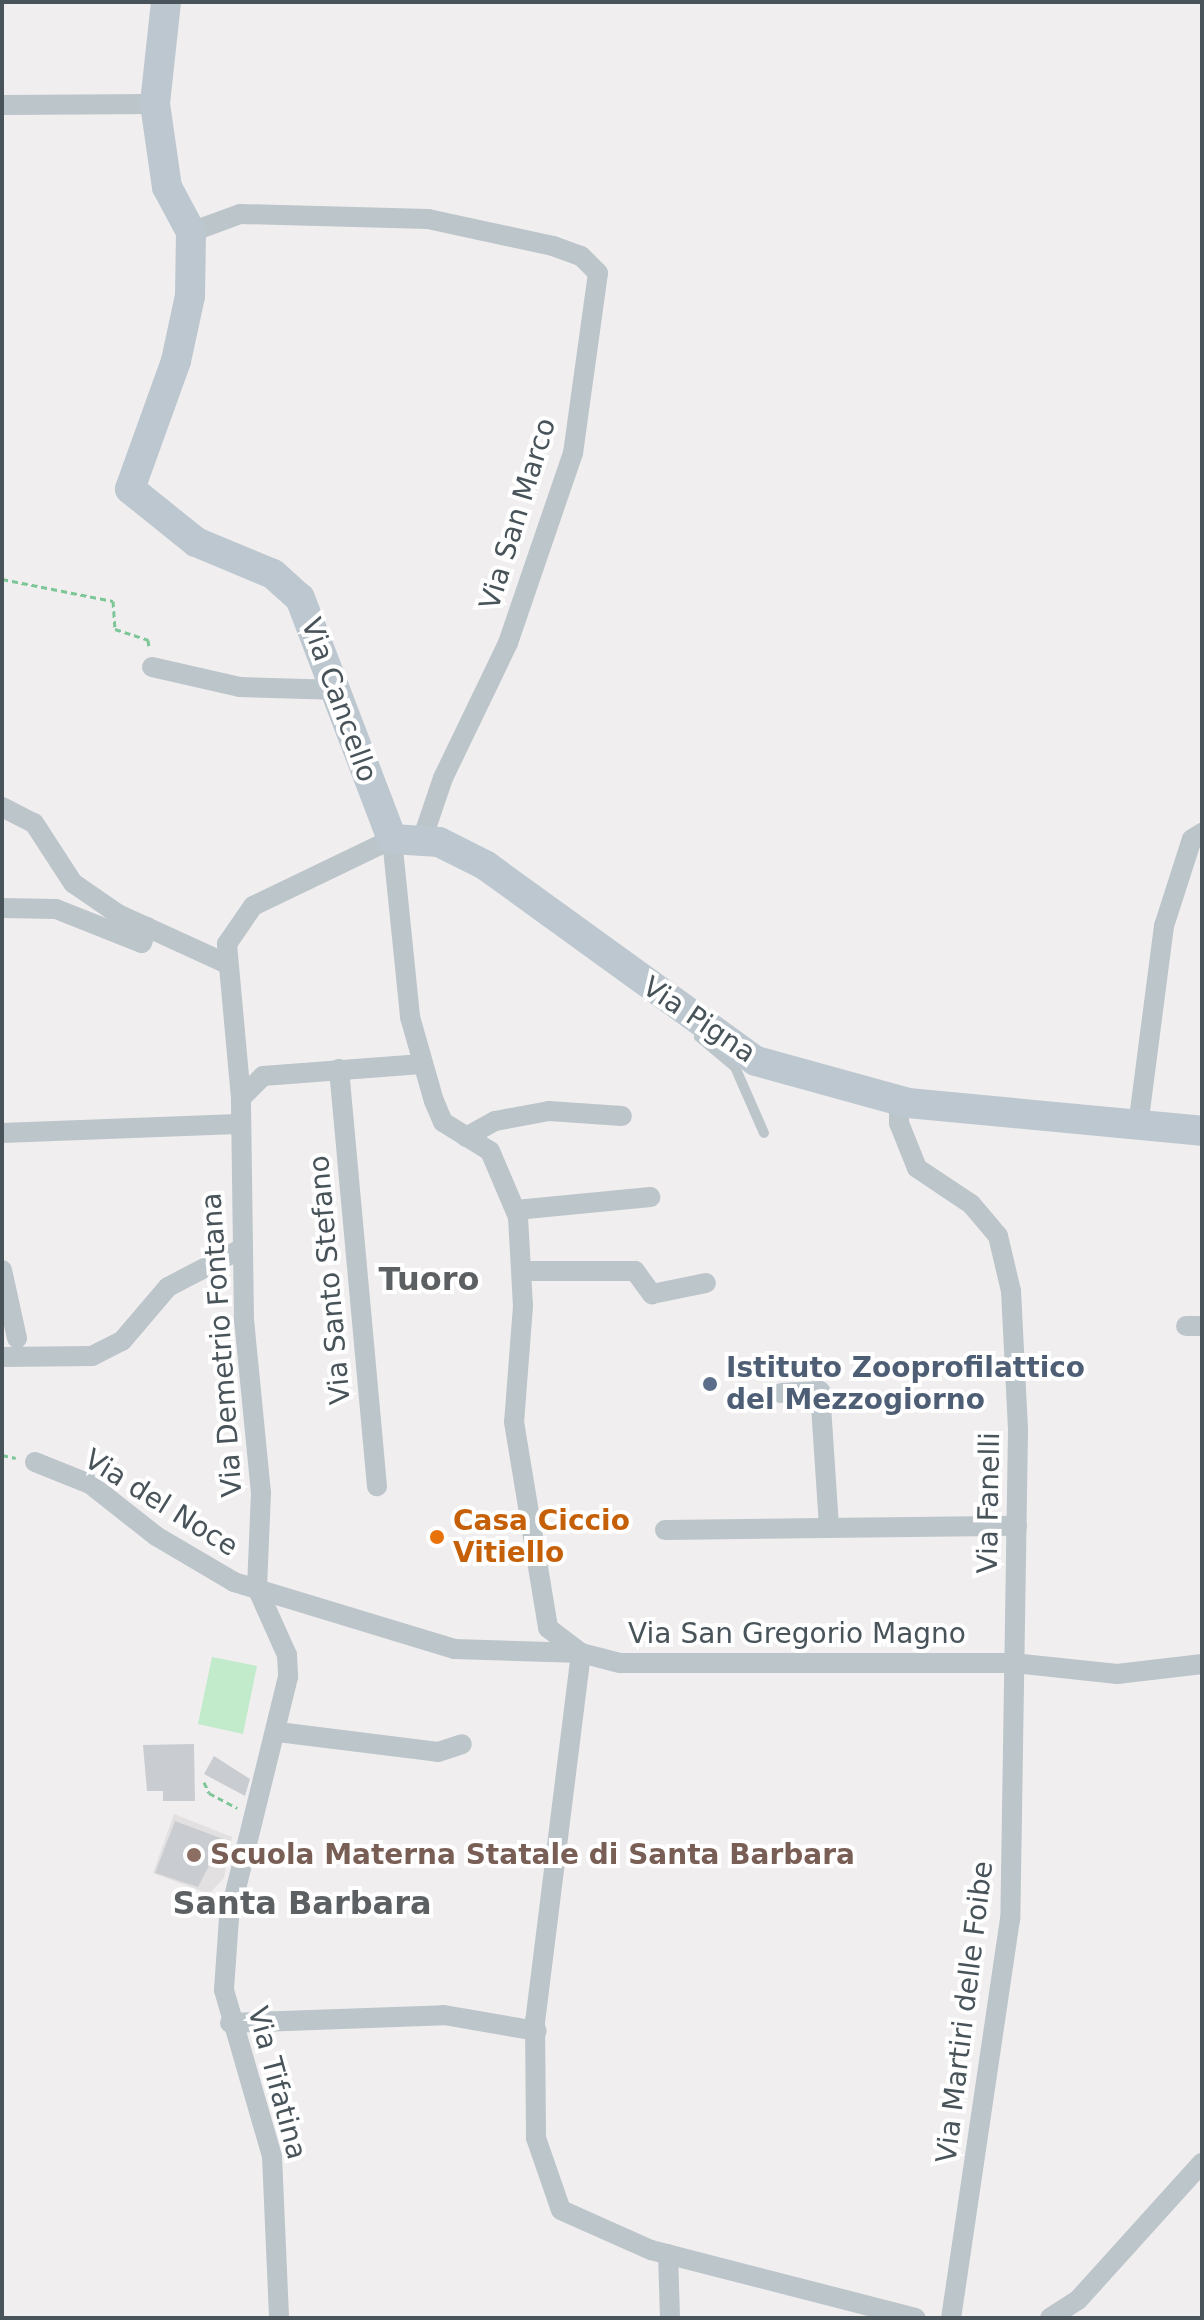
<!DOCTYPE html>
<html>
<head>
<meta charset="utf-8">
<style>
	body { margin:0 }
	#map { position:relative; width:1204px; height:2320px; overflow:hidden; background:#f1eeef; font-family:"DejaVu Sans",sans-serif }
	div>[style] { position:absolute }
	.education>* { inset:0; background:#e2e0e0 }
	.green>* { inset:0; background:#c1ebcb }
	.building>* { inset:0; background:#c9ccd1 }
	.path>* { height:3px; margin-top:-1.5px; transform-origin:0; background:repeating-linear-gradient(90deg,#7cc697 0 6px,transparent 0 10px) }
	.lane>* { height:10px; margin:-5px; padding:0 5px; transform-origin:5px; border-radius:5px; background:#bbc5ca }
	.street>* { height:20px; margin:-10px; padding:0 10px; transform-origin:10px; border-radius:10px; background:#bbc5ca }
	.secondary>* { height:30px; margin:-15px; padding:0 15px; transform-origin:15px; border-radius:15px; background:#bcc7cf }
	.dots>* { width:22px; height:22px; translate:-50% -50%; box-sizing:border-box; border:4px solid #fff; border-radius:50% }
	span { translate:-50% -50%; white-space:nowrap; text-align:center; line-height:1.15; -webkit-text-stroke:8px #fff; paint-order:stroke }
	.street-label { font-size:28px; color:#48545a }
	.service-label { font-size:28px; color:#4e5e75; font-weight:700 }
	.left { translate:0 -50%; text-align:left }
	.food-label { font-size:28px; color:#c56008; font-weight:700 }
	.education-label { font-size:28px; color:#785e54; font-weight:700 }
	.quarter-label { font-size:32px; color:#5c6063; font-weight:700 }
	.frame { position:absolute; inset:0; border:4px solid #48545a; pointer-events:none }
</style>
</head>
<body>
<div id="map">
	<div class="education">
		<div style="clip-path:polygon(174px 1814px,232px 1837px,224px 1878px,209px 1894px,153px 1873px)"></div>
	</div>
	<div class="green">
		<div style="clip-path:polygon(212px 1657px,257px 1666px,243px 1734px,198px 1724px)"></div>
	</div>
	<div class="building">
		<div style="clip-path:polygon(194px 1744px,195px 1801px,163px 1801px,163px 1791px,147px 1791px,143px 1745px)"></div>
		<div style="clip-path:polygon(214px 1756px,250px 1779px,245px 1796px,204px 1774px)"></div>
		<div style="clip-path:polygon(175px 1821px,223px 1839px,198px 1887px,155px 1873px)"></div>
	</div>
	<div class="path">
		<div style="left:2px;top:579px;width:113px;rotate:11.2deg"></div>
		<div style="left:113px;top:601px;width:28px;rotate:86deg"></div>
		<div style="left:115px;top:629px;width:35px;rotate:18deg"></div>
		<div style="left:148px;top:640px;width:7px;rotate:82deg"></div>
		<div style="left:2px;top:1455px;width:14px;rotate:12deg"></div>
		<div style="left:204px;top:1782px;width:12px;rotate:66deg"></div>
		<div style="left:209px;top:1793px;width:32px;rotate:28deg"></div>
	</div>
	<div class="lane">
		<div style="left:699px;top:1037px;width:47px;rotate:39.8deg"></div>
		<div style="left:735px;top:1067px;width:72px;rotate:66.3deg"></div>
	</div>
	<div class="street">
		<div style="left:2px;top:105px;width:153px;rotate:-0.4deg"></div>
		<div style="left:191px;top:232px;width:52px;rotate:-20.2deg"></div>
		<div style="left:240px;top:214px;width:188px;rotate:1.5deg"></div>
		<div style="left:428px;top:219px;width:128px;rotate:12.2deg"></div>
		<div style="left:553px;top:246px;width:30px;rotate:20deg"></div>
		<div style="left:581px;top:256px;width:24px;rotate:45deg"></div>
		<div style="left:598px;top:273px;width:182px;rotate:97.9deg"></div>
		<div style="left:573px;top:453px;width:201px;rotate:108.9deg"></div>
		<div style="left:508px;top:643px;width:150px;rotate:115.7deg"></div>
		<div style="left:443px;top:778px;width:65px;rotate:108.7deg"></div>
		<div style="left:152px;top:667px;width:89px;rotate:12.9deg"></div>
		<div style="left:239px;top:687px;width:101px;rotate:1.7deg"></div>
		<div style="left:2px;top:807px;width:36px;rotate:27deg"></div>
		<div style="left:34px;top:823px;width:72px;rotate:57deg"></div>
		<div style="left:73px;top:883px;width:55px;rotate:34.6deg"></div>
		<div style="left:118px;top:914px;width:120px;rotate:24.6deg"></div>
		<div style="left:2px;top:908px;width:54px;rotate:1.1deg"></div>
		<div style="left:56px;top:909px;width:92px;rotate:21.6deg"></div>
		<div style="left:142px;top:943px;width:17px;rotate:-73deg"></div>
		<div style="left:339px;top:1069px;width:419px;rotate:84.8deg"></div>
		<div style="left:241px;top:1098px;width:31px;rotate:-45deg"></div>
		<div style="left:263px;top:1076px;width:159px;rotate:-4.3deg"></div>
		<div style="left:899px;top:1100px;width:23px;rotate:90deg"></div>
		<div style="left:899px;top:1123px;width:48px;rotate:68.2deg"></div>
		<div style="left:917px;top:1168px;width:65px;rotate:33.7deg"></div>
		<div style="left:971px;top:1204px;width:42px;rotate:49.8deg"></div>
		<div style="left:998px;top:1236px;width:57px;rotate:76.7deg"></div>
		<div style="left:1011px;top:1291px;width:139px;rotate:87.1deg"></div>
		<div style="left:1018px;top:1430px;width:489px;rotate:90.9deg"></div>
		<div style="left:1010px;top:1919px;width:403px;rotate:98.4deg"></div>
		<div style="left:1138px;top:1126px;width:202px;rotate:-82.6deg"></div>
		<div style="left:1164px;top:926px;width:91px;rotate:-72.2deg"></div>
		<div style="left:1192px;top:839px;width:12px;rotate:-31deg"></div>
		<div style="left:2px;top:1133px;width:236px;rotate:-2.2deg"></div>
		<div style="left:466px;top:1137px;width:33px;rotate:-29deg"></div>
		<div style="left:495px;top:1121px;width:55px;rotate:-10.5deg"></div>
		<div style="left:549px;top:1111px;width:73px;rotate:3.9deg"></div>
		<div style="left:516px;top:1210px;width:135px;rotate:-5.5deg"></div>
		<div style="left:2px;top:1270px;width:70px;rotate:77.6deg"></div>
		<div style="left:523px;top:1271px;width:112px"></div>
		<div style="left:635px;top:1271px;width:29px;rotate:54deg"></div>
		<div style="left:652px;top:1294px;width:55px;rotate:-11.5deg"></div>
		<div style="left:1186px;top:1326px;width:16px"></div>
		<div style="left:2px;top:1357px;width:90px;rotate:-0.6deg"></div>
		<div style="left:92px;top:1356px;width:34px;rotate:-27deg"></div>
		<div style="left:122px;top:1341px;width:71px;rotate:-49.6deg"></div>
		<div style="left:168px;top:1287px;width:82px;rotate:-27.5deg"></div>
		<div style="left:781px;top:1393px;width:39px;rotate:-3deg"></div>
		<div style="left:820px;top:1391px;width:137px;rotate:86.2deg"></div>
		<div style="left:35px;top:1462px;width:59px;rotate:21.8deg"></div>
		<div style="left:90px;top:1484px;width:84px;rotate:38.2deg"></div>
		<div style="left:156px;top:1536px;width:91px;rotate:30.5deg"></div>
		<div style="left:234px;top:1582px;width:230px;rotate:16.9deg"></div>
		<div style="left:454px;top:1649px;width:127px;rotate:1.8deg"></div>
		<div style="left:581px;top:1653px;width:40px;rotate:14.4deg"></div>
		<div style="left:620px;top:1663px;width:394px"></div>
		<div style="left:1014px;top:1663px;width:104px;rotate:6.1deg"></div>
		<div style="left:1117px;top:1674px;width:86px;rotate:-6.7deg"></div>
		<div style="left:665px;top:1530px;width:352px;rotate:-0.7deg"></div>
		<div style="left:257px;top:1588px;width:95px;rotate:-87.6deg"></div>
		<div style="left:261px;top:1493px;width:174px;rotate:-95.6deg"></div>
		<div style="left:244px;top:1320px;width:222px;rotate:-90.8deg"></div>
		<div style="left:241px;top:1098px;width:155px;rotate:-95.2deg"></div>
		<div style="left:227px;top:944px;width:46px;rotate:-55.6deg"></div>
		<div style="left:253px;top:906px;width:154px;rotate:-25.7deg"></div>
		<div style="left:392px;top:839px;width:179px;rotate:84.2deg"></div>
		<div style="left:410px;top:1017px;width:87px;rotate:74.1deg"></div>
		<div style="left:434px;top:1101px;width:23px;rotate:67deg"></div>
		<div style="left:443px;top:1122px;width:55px;rotate:31.7deg"></div>
		<div style="left:490px;top:1151px;width:72px;rotate:67deg"></div>
		<div style="left:518px;top:1217px;width:89px;rotate:86.8deg"></div>
		<div style="left:523px;top:1306px;width:116px;rotate:94.4deg"></div>
		<div style="left:514px;top:1422px;width:209px;rotate:80.6deg"></div>
		<div style="left:548px;top:1628px;width:41px;rotate:37.1deg"></div>
		<div style="left:257px;top:1588px;width:73px;rotate:65.9deg"></div>
		<div style="left:287px;top:1655px;width:22px;rotate:87deg"></div>
		<div style="left:288px;top:1677px;width:248px;rotate:103.8deg"></div>
		<div style="left:229px;top:1918px;width:72px;rotate:94deg"></div>
		<div style="left:224px;top:1990px;width:173px;rotate:73.9deg"></div>
		<div style="left:272px;top:2156px;width:162px;rotate:87.5deg"></div>
		<div style="left:581px;top:1653px;width:370px;rotate:97.1deg"></div>
		<div style="left:535px;top:2020px;width:118px;rotate:89.5deg"></div>
		<div style="left:536px;top:2138px;width:76px;rotate:70.9deg"></div>
		<div style="left:561px;top:2210px;width:98px;rotate:24deg"></div>
		<div style="left:651px;top:2250px;width:273px;rotate:14.4deg"></div>
		<div style="left:278px;top:1732px;width:161px;rotate:7.1deg"></div>
		<div style="left:438px;top:1752px;width:25px;rotate:-18deg"></div>
		<div style="left:230px;top:2023px;width:214px;rotate:-2.1deg"></div>
		<div style="left:444px;top:2015px;width:94px;rotate:9.8deg"></div>
		<div style="left:668px;top:2254px;width:64px;rotate:88.2deg"></div>
		<div style="left:1050px;top:2318px;width:33px;rotate:-33deg"></div>
		<div style="left:1078px;top:2300px;width:185px;rotate:-47.9deg"></div>
	</div>
	<div class="secondary">
		<div style="left:166px;top:2px;width:103px;rotate:96.2deg"></div>
		<div style="left:155px;top:104px;width:84px;rotate:81.8deg"></div>
		<div style="left:167px;top:187px;width:51px;rotate:61.9deg"></div>
		<div style="left:191px;top:232px;width:64px;rotate:90.9deg"></div>
		<div style="left:190px;top:296px;width:66px;rotate:102.2deg"></div>
		<div style="left:176px;top:361px;width:136px;rotate:109.8deg"></div>
		<div style="left:130px;top:489px;width:85px;rotate:38.8deg"></div>
		<div style="left:196px;top:542px;width:83px;rotate:22.6deg"></div>
		<div style="left:273px;top:574px;width:36px;rotate:42deg"></div>
		<div style="left:300px;top:598px;width:258px;rotate:69.1deg"></div>
		<div style="left:392px;top:839px;width:47px;rotate:3.7deg"></div>
		<div style="left:439px;top:842px;width:51px;rotate:26.6deg"></div>
		<div style="left:485px;top:865px;width:334px;rotate:35.9deg"></div>
		<div style="left:756px;top:1061px;width:158px;rotate:15.4deg"></div>
		<div style="left:908px;top:1103px;width:295px;rotate:5.4deg"></div>
	</div>
	<div class="dots">
		<div style="left:710px;top:1384px;background:#5c6f8a"></div>
		<div style="left:437px;top:1537px;background:#e8710a"></div>
		<div style="left:194px;top:1855px;background:#8d6e63"></div>
	</div>
	<div class="street-label">
		<span style="left:518px;top:514px;rotate:-73deg">Via San Marco</span>
		<span style="left:339px;top:700px;rotate:70deg">Via Cancello</span>
		<span style="left:699px;top:1020px;rotate:34deg">Via Pigna</span>
		<span style="left:330px;top:1280px;rotate:-95deg">Via Santo Stefano</span>
		<span style="left:222px;top:1345px;rotate:-94deg">Via Demetrio Fontana</span>
		<span style="left:161px;top:1503px;rotate:32deg">Via del Noce</span>
		<span style="left:989px;top:1503px;rotate:-89deg">Via Fanelli</span>
		<span style="left:797px;top:1634px">Via San Gregorio Magno</span>
		<span style="left:965px;top:2012px;rotate:-83deg">Via Martiri delle Foibe</span>
		<span style="left:277px;top:2083px;rotate:75deg">Via Tifatina</span>
	</div>
	<div class="service-label">
		<span class="left" style="left:726px;top:1384px">Istituto Zooprofilattico<br>del Mezzogiorno</span>
	</div>
	<div class="food-label">
		<span class="left" style="left:453px;top:1537px">Casa Ciccio<br>Vitiello</span>
	</div>
	<div class="education-label">
		<span class="left" style="left:210px;top:1855px">Scuola Materna Statale di Santa Barbara</span>
	</div>
	<div class="quarter-label">
		<span style="left:429px;top:1279px">Tuoro</span>
		<span style="left:302px;top:1903px">Santa Barbara</span>
	</div>
	<div class="frame"></div>
</div>
</body>
</html>
